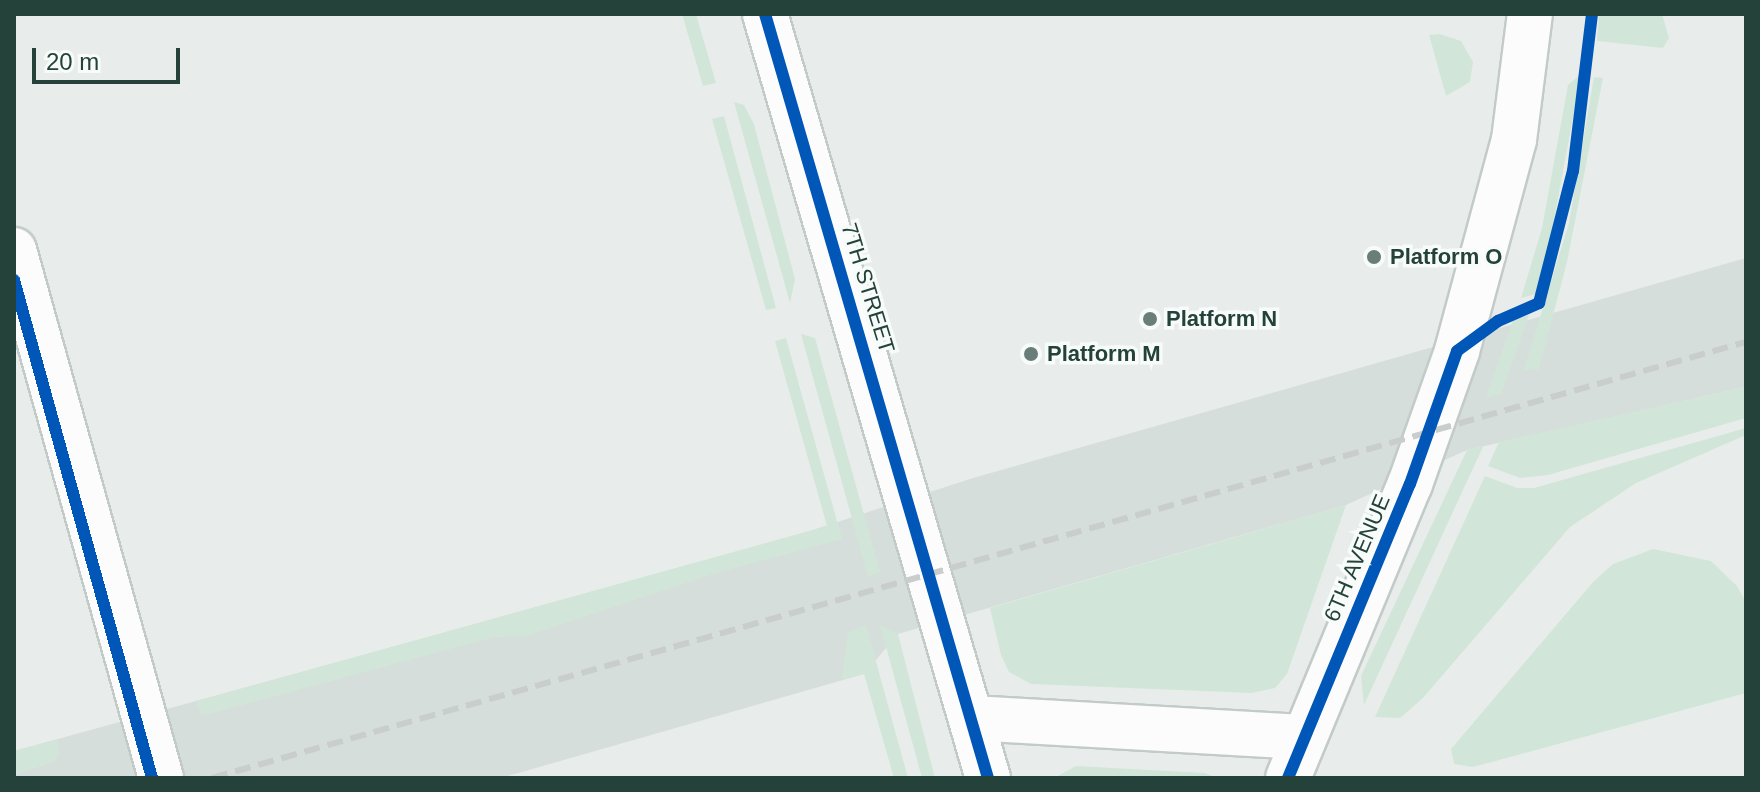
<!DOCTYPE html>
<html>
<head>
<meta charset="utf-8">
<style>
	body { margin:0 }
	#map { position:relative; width:1760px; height:792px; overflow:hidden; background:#e8edeb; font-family:Helvetica,sans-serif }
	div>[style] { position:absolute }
	.built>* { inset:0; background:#d6dedb }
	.green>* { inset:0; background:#d1e6d8 }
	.roads { filter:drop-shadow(2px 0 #c3cbc8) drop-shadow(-2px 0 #c3cbc8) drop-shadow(0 2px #c3cbc8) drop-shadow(0 -2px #c3cbc8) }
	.secondary>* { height:44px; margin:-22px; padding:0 22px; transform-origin:22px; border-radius:22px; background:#fcfcfc }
	.rail>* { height:6px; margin-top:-3px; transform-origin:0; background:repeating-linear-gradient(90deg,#c9cdcc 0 16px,transparent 0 24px) }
	.cycleway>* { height:12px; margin:-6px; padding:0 6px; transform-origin:6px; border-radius:6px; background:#0057b8 }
	.dots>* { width:22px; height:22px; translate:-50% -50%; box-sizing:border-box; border:4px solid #f7fbf9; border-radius:50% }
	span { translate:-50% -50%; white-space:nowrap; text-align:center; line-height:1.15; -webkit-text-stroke:7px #f7fbf9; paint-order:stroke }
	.poi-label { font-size:22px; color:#24423a; font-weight:700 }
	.left { translate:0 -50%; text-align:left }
	.street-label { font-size:22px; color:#24423a }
	.frame { position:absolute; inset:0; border:16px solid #24423a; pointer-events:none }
	.scale { position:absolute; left:32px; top:48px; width:148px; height:36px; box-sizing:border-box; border:4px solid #24423a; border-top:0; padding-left:10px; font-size:24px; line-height:28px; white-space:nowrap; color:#24423a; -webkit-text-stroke:6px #f7fbf9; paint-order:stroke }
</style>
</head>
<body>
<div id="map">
	<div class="built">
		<div style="clip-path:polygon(1746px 258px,1746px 387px,1467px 450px,1346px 505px,898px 634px,864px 674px,501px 778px,14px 778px,14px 751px,788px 538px,973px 478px)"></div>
	</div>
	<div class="green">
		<div style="clip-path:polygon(682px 14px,696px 14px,716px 83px,703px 86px)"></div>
		<div style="clip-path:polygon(1599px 14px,1662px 14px,1669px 38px,1663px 48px,1597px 41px)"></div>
		<div style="clip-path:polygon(1440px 34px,1461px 41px,1473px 62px,1470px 82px,1446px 96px,1429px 35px)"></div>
		<div style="clip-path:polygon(1581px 74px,1548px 252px,1536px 294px,1521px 298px,1542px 228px,1568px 85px)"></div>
		<div style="clip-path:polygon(1594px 77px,1603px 78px,1567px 262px,1539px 369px,1524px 370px,1569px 223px)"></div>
		<div style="clip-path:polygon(734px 102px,744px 105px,754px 124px,795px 279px,790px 303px)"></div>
		<div style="clip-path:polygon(724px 116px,776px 308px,766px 310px,712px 119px)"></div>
		<div style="clip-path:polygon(1529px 315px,1501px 394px,1486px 398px,1513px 320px)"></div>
		<div style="clip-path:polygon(801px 334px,815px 338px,880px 572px,868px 577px)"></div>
		<div style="clip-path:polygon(786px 338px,842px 539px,719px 572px,526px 636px,494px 637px,201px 716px,197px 701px,827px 526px,775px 341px)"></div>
		<div style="clip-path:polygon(1746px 387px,1746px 418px,1548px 475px,1520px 478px,1488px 466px,1499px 442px)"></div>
		<div style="clip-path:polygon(1746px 428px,1746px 435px,1636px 483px,1570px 527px,1423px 698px,1400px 718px,1375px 717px,1485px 476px,1517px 488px,1534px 488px)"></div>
		<div style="clip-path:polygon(1484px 445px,1475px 464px,1364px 705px,1361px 676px,1467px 450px)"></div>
		<div style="clip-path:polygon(1346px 505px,1287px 674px,1275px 688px,1251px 693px,1031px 684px,1009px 672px,1001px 655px,990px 608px)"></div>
		<div style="clip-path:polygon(1653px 549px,1711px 561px,1737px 586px,1746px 602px,1746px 693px,1473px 767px,1454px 764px,1451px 749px,1593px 582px,1613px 564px)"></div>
		<div style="clip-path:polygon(866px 625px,908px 778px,894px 778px,864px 674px,842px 680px,848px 632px)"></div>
		<div style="clip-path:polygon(880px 625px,898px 634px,935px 778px,922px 778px)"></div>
		<div style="clip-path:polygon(57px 740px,59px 754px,53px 762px,14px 775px,14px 751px)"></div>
		<div style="clip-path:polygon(1076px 766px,1205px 773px,1217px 778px,1054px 778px)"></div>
	</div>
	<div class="roads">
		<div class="secondary">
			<div style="left:765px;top:14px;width:796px;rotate:73.73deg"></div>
			<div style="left:14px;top:250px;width:548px;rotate:74.44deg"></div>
			<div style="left:972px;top:718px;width:331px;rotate:3.3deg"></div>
			<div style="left:1288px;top:778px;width:318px;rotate:-67.5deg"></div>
			<div style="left:1410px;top:484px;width:141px;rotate:-70.5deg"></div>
			<div style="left:1457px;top:351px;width:219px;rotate:-74.9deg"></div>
			<div style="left:1514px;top:140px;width:127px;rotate:-82.8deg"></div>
		</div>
	</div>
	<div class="rail">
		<div style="left:212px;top:778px;width:1595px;rotate:-15.87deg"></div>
	</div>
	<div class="cycleway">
		<div style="left:765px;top:14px;width:796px;rotate:73.73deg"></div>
		<div style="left:14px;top:280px;width:517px;rotate:74.51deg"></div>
		<div style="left:1288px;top:778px;width:318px;rotate:-67.5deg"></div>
		<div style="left:1410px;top:484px;width:141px;rotate:-70.5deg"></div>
		<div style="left:1457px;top:351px;width:51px;rotate:-36.2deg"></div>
		<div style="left:1498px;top:321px;width:45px;rotate:-23.7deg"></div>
		<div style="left:1539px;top:303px;width:136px;rotate:-75.6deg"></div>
		<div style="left:1573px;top:171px;width:158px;rotate:-83.1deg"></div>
	</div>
	<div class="dots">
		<div style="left:1374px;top:257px;background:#697e78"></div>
		<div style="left:1150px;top:319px;background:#697e78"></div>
		<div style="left:1031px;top:354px;background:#697e78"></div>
	</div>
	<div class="poi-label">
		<span class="left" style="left:1390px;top:257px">Platform O</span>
		<span class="left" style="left:1166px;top:319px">Platform N</span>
		<span class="left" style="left:1047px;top:354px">Platform M</span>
	</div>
	<div class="street-label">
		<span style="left:868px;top:288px;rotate:73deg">7TH STREET</span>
		<span style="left:1357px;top:558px;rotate:-67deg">6TH AVENUE</span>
	</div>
	<div class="frame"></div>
	<div class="scale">20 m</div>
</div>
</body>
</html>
